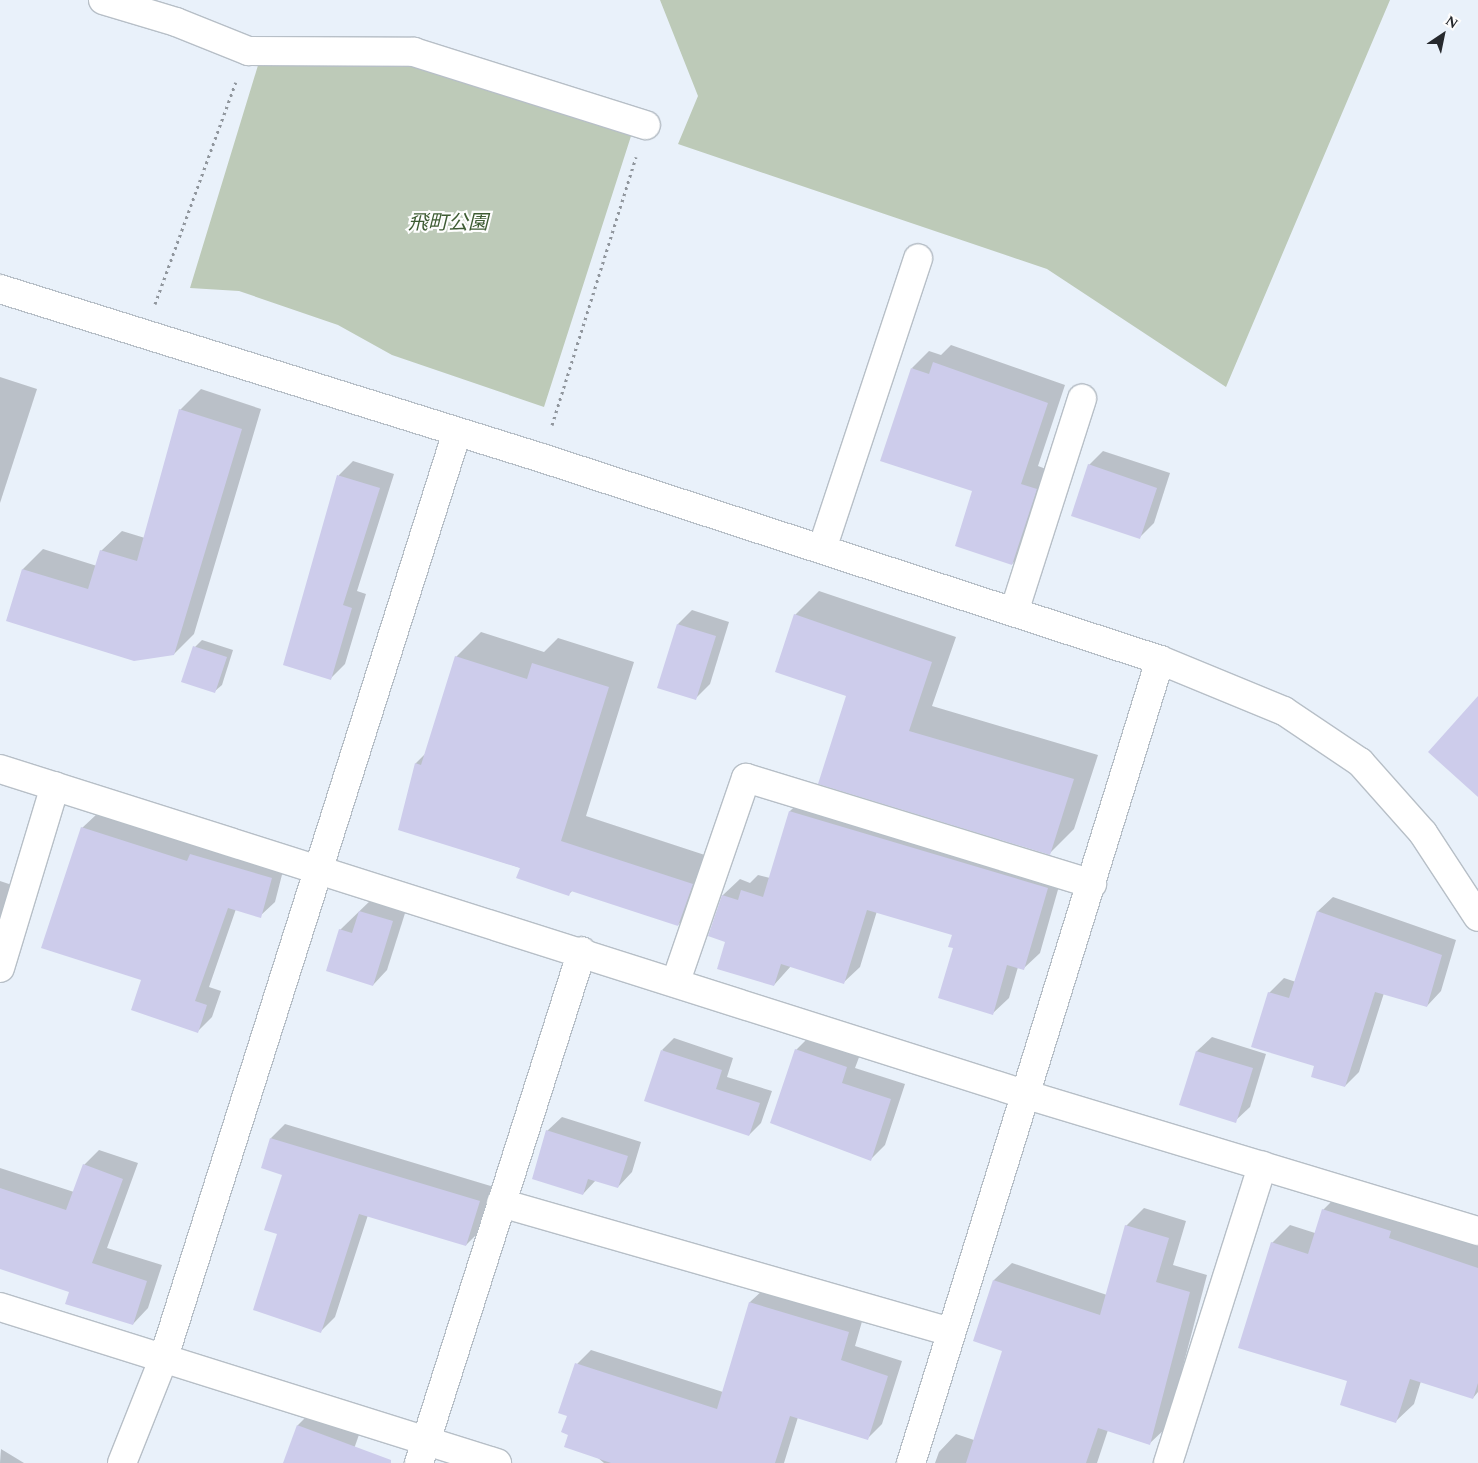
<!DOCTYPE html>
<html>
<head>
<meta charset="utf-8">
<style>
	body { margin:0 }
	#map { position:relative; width:1478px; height:1463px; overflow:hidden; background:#e9f1fa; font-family:Spectral,"Noto Sans JP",serif }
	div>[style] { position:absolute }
	.green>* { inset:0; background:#bdcab8 }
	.shadow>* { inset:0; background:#0003 }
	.building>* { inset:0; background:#cdcceb }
	.path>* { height:3px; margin-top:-1.5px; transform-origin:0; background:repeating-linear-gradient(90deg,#90969d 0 2.5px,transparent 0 6.5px) }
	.roads { filter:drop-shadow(1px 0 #b7bfc7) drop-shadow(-1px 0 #b7bfc7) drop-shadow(0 1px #b7bfc7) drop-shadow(0 -1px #b7bfc7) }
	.minor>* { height:28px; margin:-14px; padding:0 14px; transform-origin:14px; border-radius:14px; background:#fff }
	span { translate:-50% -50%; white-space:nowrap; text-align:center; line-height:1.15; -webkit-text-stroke:4.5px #fdfdfd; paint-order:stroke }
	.park-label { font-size:20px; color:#3e5c33; font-style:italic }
	.north { position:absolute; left:1418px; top:10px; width:50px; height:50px; -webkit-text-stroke:4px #fdfdfd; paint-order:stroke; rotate:34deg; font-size:14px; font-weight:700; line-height:20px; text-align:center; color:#26292d }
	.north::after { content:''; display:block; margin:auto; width:18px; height:22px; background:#26292d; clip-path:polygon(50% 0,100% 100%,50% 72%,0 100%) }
</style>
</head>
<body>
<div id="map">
	<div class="green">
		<div style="clip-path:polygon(660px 0,1390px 0,1226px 387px,1047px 269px,678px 144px,698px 96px)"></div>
		<div style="clip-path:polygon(259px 62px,411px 62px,632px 133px,544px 407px,392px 355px,338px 325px,239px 291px,190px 288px)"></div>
	</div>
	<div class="shadow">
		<div style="clip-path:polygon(951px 345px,1065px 385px,1038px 466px,1054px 472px,1030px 547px,1012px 564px,912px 368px,929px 351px,941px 355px)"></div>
		<div style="clip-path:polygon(0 377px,37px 389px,0 503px)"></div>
		<div style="clip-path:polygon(201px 389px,261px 409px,194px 634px,174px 654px,8px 620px,23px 569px,43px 549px,97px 566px,101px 551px,122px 531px,145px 538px,180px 410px)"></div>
		<div style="clip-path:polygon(1103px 451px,1170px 473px,1154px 523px,1139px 538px,1089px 465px)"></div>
		<div style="clip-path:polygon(353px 461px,394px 474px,357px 591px,366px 594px,345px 664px,331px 678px,284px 664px,339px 475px)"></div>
		<div style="clip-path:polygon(819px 591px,956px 637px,932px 706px,1098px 755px,1074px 829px,1050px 853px,847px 695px,795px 615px)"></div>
		<div style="clip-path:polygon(692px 610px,729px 622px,710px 684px,696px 698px,678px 624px)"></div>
		<div style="clip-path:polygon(481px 632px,544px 652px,558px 638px,634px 662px,586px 816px,717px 859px,703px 900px,678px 925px,573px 890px,568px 895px,521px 868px,400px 829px,416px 763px,426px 753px,456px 657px)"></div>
		<div style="clip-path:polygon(202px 640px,233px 650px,222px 685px,215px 691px,195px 647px)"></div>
		<div style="clip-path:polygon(807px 795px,1063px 872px,1040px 953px,1023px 969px,1018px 967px,1009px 998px,992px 1014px,954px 948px,953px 934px,877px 911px,860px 967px,843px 983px,791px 966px,774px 985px,727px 941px,710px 936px,723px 895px,740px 879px,750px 883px,758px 875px,770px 878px,790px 811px)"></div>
		<div style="clip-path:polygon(97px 814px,285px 863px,275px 902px,260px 916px,236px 909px,209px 987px,221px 991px,212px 1017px,198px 1031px,143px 979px,82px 828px)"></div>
		<div style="clip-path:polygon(0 881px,12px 885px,0 926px)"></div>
		<div style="clip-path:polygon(374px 897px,407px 907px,387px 970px,373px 985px,340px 930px)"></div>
		<div style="clip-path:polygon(1333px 897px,1456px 940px,1441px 991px,1427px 1006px,1384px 993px,1359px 1072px,1345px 1086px,1316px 1065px,1269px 993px,1284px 978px,1296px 982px,1318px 911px)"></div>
		<div style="clip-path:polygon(811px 1035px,861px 1052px,855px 1068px,905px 1084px,885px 1145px,871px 1159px,796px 1050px)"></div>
		<div style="clip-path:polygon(1212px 1037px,1266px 1054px,1250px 1107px,1235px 1121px,1181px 1104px,1197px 1051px)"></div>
		<div style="clip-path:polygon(674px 1038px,733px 1058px,727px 1077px,772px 1091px,761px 1123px,749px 1135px,662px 1050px)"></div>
		<div style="clip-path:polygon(562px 1117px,641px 1142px,632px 1172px,618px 1187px,596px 1180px,583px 1194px,547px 1131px)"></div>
		<div style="clip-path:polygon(285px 1124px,494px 1187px,480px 1231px,466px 1245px,368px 1215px,335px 1317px,321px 1331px,279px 1234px,283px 1174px,271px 1138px)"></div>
		<div style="clip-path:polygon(99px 1150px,138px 1163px,107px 1248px,162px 1265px,148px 1308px,133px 1324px,70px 1291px,0 1268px,0 1168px,74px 1192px,84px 1165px)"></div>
		<div style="clip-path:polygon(1341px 1192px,1478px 1244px,1478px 1392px,1473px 1398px,1421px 1381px,1414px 1404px,1396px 1421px,1349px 1381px,1272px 1243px,1290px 1225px,1315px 1233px,1323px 1210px)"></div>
		<div style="clip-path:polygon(1144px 1208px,1186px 1221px,1173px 1265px,1207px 1275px,1167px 1427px,1149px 1444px,1108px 1430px,1097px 1463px,935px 1463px,939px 1452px,956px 1434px,974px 1440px,1004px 1350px,994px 1280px,1012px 1263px,1107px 1295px,1126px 1226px)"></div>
		<div style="clip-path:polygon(765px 1288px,863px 1318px,855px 1346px,902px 1361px,882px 1424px,867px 1439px,798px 1417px,784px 1463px,604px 1463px,570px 1434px,577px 1364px,591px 1350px,723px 1392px,750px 1302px)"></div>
		<div style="clip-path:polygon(312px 1411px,361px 1429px,349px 1463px,284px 1463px,298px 1425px)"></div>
		<div style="clip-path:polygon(1px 1449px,24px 1463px,0 1463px)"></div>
	</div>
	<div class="building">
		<div style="clip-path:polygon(933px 362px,1048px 403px,1021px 484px,1037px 489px,1012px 565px,955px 546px,972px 491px,880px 461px,911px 368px,929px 374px)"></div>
		<div style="clip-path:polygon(179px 409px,242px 429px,174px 655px,134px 661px,6px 621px,22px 569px,88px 589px,100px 550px,137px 561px)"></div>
		<div style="clip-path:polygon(1088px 464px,1157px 488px,1140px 539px,1071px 516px)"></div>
		<div style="clip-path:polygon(337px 475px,380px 488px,343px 605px,352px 608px,331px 680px,283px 665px)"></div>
		<div style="clip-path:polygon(794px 614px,932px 662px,909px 731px,1074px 779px,1050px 855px,818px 784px,846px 696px,775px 672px)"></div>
		<div style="clip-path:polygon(677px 624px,716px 636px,696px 700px,657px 688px)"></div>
		<div style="clip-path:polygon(193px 646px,227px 657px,215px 693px,181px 682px)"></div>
		<div style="clip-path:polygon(455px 656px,527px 679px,532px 663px,609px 687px,561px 841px,693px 884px,678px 926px,571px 891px,569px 896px,516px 878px,520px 868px,398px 830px,415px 763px,421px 765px)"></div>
		<div style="clip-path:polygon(1478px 696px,1478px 797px,1428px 752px)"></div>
		<div style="clip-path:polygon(789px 811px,1048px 888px,1024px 970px,1007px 965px,993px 1015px,938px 998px,953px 948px,948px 947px,952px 935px,867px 910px,844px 984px,781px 964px,774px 986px,717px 969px,725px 942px,708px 936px,722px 895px,738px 900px,741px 890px,763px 897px)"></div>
		<div style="clip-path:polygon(81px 827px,187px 861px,190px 854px,272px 878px,261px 918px,228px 908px,195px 1001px,207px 1005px,198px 1033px,131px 1010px,141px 980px,41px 948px)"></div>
		<div style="clip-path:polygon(359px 911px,393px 921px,373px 986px,326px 971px,339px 929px,352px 933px)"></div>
		<div style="clip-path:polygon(1317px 911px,1442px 955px,1427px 1007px,1375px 992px,1345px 1087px,1311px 1077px,1314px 1066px,1251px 1047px,1268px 992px,1289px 998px)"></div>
		<div style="clip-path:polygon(795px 1049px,847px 1067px,842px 1083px,891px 1099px,871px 1161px,770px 1123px)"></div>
		<div style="clip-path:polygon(661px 1050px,722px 1070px,716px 1089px,760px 1103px,749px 1136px,644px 1101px)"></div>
		<div style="clip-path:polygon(1196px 1051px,1253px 1068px,1236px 1123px,1179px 1105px)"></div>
		<div style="clip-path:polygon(546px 1130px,628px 1156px,618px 1188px,588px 1179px,583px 1195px,532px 1179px)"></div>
		<div style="clip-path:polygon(270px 1138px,480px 1201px,466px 1246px,359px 1214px,321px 1333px,253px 1310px,277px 1234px,264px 1230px,282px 1175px,261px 1168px)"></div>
		<div style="clip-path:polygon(83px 1164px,123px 1179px,92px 1263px,147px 1281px,133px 1325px,65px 1304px,69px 1292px,0 1269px,0 1188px,66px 1210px)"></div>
		<div style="clip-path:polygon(1322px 1209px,1391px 1231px,1389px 1238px,1478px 1268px,1478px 1383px,1473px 1399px,1410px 1379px,1396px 1423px,1340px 1405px,1347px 1381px,1238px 1348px,1271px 1242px,1308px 1254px)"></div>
		<div style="clip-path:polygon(1125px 1225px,1169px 1238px,1156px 1282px,1190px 1292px,1150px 1445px,1098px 1428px,1086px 1463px,966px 1463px,1002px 1351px,973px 1341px,993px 1280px,1100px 1315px)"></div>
		<div style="clip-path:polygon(749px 1302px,849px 1332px,841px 1360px,888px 1376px,868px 1440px,790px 1416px,775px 1463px,611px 1463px,564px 1447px,568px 1435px,561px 1432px,567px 1416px,558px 1413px,575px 1363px,717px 1409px)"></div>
		<div style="clip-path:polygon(297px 1425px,391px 1460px,391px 1463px,283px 1463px)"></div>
	</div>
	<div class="path">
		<div style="left:155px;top:304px;width:236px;rotate:-70deg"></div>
		<div style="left:552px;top:425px;width:281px;rotate:-72.6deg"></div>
	</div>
	<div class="roads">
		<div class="minor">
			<div style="left:103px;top:0;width:76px;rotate:16.8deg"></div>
			<div style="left:176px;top:22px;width:78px;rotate:21.9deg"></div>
			<div style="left:248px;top:51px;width:166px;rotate:0.3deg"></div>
			<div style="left:414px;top:52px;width:243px;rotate:17.5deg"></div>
			<div style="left:0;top:289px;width:568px;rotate:17.32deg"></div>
			<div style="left:542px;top:458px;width:650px;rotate:18.1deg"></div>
			<div style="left:1160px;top:660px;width:134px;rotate:22.4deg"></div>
			<div style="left:1284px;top:711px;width:92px;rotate:33.9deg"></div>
			<div style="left:1360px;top:762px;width:95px;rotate:48.4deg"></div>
			<div style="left:1423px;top:833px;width:100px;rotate:56.8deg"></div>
			<div style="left:822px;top:549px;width:306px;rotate:-71.7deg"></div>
			<div style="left:1014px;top:612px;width:224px;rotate:-72.3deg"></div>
			<div style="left:0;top:769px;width:1077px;rotate:17.61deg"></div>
			<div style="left:1027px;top:1095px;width:471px;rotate:16.8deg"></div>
			<div style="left:0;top:968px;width:190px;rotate:-73.2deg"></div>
			<div style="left:676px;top:981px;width:215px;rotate:-71deg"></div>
			<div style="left:746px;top:778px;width:362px;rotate:17deg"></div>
			<div style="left:501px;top:1203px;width:468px;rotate:16deg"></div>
			<div style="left:0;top:1307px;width:521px;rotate:17.43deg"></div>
			<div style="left:122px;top:1463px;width:111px;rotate:-68.3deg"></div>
			<div style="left:163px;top:1360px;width:973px;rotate:-72.42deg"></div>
			<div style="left:419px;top:1463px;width:537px;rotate:-72.34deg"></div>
			<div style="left:911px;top:1463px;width:841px;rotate:-72.77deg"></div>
			<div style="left:1168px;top:1463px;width:312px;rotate:-72.4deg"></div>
		</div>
	</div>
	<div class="park-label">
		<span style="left:448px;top:223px">飛町公園</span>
	</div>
	<div class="north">N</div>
</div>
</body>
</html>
